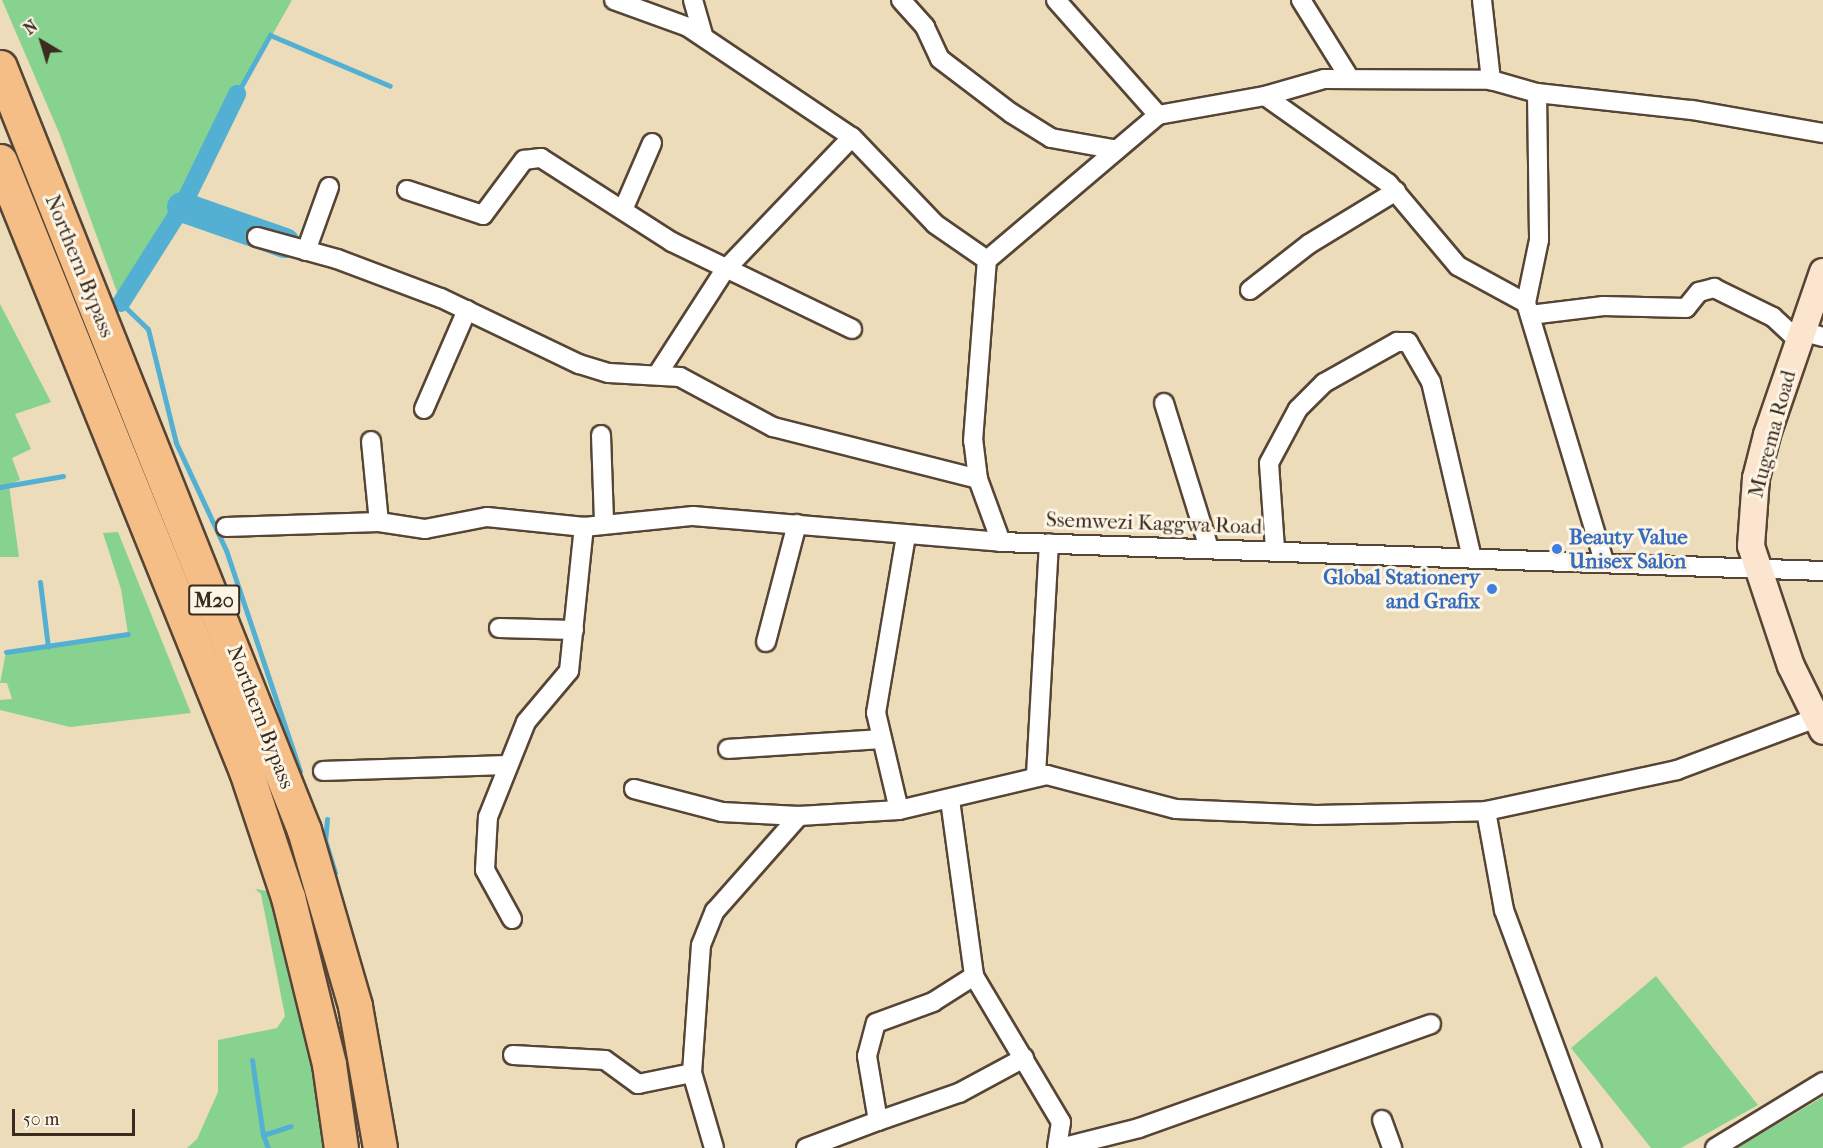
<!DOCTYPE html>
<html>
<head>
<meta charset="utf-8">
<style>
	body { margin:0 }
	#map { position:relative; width:1823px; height:1148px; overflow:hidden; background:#eddcba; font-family:"IM FELL French Canon",serif }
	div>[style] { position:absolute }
	.green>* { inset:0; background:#88d28f }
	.stream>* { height:5px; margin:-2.5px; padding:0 2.5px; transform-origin:2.5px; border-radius:2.5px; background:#54b0d2 }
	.canal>* { height:18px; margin:-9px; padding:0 9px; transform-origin:9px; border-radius:9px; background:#54b0d2 }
	.river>* { height:30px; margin:-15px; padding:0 15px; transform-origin:15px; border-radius:15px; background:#54b0d2 }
	.roads { filter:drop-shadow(2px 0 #564535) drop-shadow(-2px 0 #564535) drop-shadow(0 2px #564535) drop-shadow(0 -2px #564535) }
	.street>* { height:18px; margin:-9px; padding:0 9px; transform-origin:9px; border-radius:9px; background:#fff }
	.secondary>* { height:26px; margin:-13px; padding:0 13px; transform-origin:13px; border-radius:13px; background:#fbe5cf }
	.highway>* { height:33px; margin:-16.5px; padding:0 16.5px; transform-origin:16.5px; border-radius:16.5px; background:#f5be86 }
	.dots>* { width:16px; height:16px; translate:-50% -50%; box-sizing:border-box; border:3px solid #fcf5e5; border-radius:50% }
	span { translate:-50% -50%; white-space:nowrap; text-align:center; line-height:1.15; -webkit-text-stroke:6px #fcf5e5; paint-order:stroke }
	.shield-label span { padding:2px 4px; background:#fcf5e5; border:2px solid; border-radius:4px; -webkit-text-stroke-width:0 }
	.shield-label { font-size:20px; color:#3b2a1e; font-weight:700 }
	.street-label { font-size:21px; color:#3b2a1e }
	.shop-label { font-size:21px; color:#366cbe; font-weight:700 }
	.left { translate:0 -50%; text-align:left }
	.right { translate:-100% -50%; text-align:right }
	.north { position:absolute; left:12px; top:12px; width:60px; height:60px; -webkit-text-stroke:4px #fcf5e5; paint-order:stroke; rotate:322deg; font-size:16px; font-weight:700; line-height:24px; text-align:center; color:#3b2a1e }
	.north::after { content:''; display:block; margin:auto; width:21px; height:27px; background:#3b2a1e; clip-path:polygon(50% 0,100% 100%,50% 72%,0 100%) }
	.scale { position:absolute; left:12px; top:1109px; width:123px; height:27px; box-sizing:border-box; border:3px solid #3b2a1e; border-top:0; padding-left:8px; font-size:18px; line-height:21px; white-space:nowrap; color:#3b2a1e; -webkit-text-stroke:4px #fcf5e5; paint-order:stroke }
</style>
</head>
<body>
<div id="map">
	<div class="green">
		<div style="clip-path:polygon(2px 0,292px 0,121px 303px,60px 135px)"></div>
		<div style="clip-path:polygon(0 304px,51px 402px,15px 414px,31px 449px,12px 458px,20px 480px,9px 485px,19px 557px,0 557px)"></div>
		<div style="clip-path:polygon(118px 532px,191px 713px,70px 727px,0 710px,0 700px,12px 699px,7px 683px,0 683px,6px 652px,128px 634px,121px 589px,103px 533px)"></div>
		<div style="clip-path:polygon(255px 889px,274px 892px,294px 947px,323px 1148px,187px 1148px,197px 1139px,218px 1092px,218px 1040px,277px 1028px,285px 1016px,261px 894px)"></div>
		<div style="clip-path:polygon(1656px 976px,1758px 1105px,1681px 1148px,1651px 1148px,1571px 1048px)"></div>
		<div style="clip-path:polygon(1823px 1097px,1823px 1148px,1736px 1148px)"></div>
	</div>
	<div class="stream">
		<div style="left:237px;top:94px;width:68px;rotate:-60.8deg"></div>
		<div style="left:270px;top:35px;width:130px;rotate:23deg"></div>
		<div style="left:121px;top:303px;width:37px;rotate:44deg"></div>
		<div style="left:148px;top:329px;width:117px;rotate:76.2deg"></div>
		<div style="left:176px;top:443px;width:118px;rotate:65deg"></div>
		<div style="left:226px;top:550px;width:233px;rotate:71.5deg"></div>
		<div style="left:0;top:487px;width:64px;rotate:-9.9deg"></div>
		<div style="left:40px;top:582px;width:65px;rotate:83deg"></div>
		<div style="left:6px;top:652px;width:123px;rotate:-8.4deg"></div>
		<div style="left:327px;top:819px;width:21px;rotate:95deg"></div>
		<div style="left:325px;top:840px;width:34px;rotate:73deg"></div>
		<div style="left:252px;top:1060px;width:76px;rotate:81.7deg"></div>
		<div style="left:268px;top:1148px;width:14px;rotate:-111deg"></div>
		<div style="left:263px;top:1135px;width:29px;rotate:-18deg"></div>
	</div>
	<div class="canal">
		<div style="left:121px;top:303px;width:114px;rotate:-57.6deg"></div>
		<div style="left:182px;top:207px;width:126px;rotate:-64deg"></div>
	</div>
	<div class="river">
		<div style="left:182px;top:207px;width:109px;rotate:19.3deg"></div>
	</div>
	<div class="roads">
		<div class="street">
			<div style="left:614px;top:0;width:79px;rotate:20deg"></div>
			<div style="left:688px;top:27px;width:197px;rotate:33.9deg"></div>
			<div style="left:852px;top:137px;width:120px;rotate:46.3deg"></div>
			<div style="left:935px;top:224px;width:63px;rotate:34.7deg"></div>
			<div style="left:693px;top:0;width:37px;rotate:74deg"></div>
			<div style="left:901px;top:0;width:36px;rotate:48deg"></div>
			<div style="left:925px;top:27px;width:35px;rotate:65deg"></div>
			<div style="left:940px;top:59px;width:89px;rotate:37.3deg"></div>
			<div style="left:1011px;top:113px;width:47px;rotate:32deg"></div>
			<div style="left:1051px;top:138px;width:63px;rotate:10.1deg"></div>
			<div style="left:1056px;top:0;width:154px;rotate:48.4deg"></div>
			<div style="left:1301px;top:0;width:91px;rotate:58.1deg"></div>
			<div style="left:1482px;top:0;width:81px;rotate:83.6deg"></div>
			<div style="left:1537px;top:93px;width:147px;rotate:89.2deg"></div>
			<div style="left:1539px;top:240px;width:64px;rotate:101.7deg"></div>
			<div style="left:1526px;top:303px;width:270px;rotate:73.2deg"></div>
			<div style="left:1265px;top:96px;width:151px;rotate:35.3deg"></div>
			<div style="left:1388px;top:183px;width:109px;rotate:49.9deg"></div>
			<div style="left:1458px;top:266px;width:77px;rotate:28.6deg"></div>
			<div style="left:407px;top:190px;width:80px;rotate:18.2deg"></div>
			<div style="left:483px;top:215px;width:69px;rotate:-53.3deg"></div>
			<div style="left:524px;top:160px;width:17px;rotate:-7deg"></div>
			<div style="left:541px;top:158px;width:156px;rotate:32.7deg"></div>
			<div style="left:672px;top:242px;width:200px;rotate:25.8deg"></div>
			<div style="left:623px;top:210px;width:73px;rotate:-66.6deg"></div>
			<div style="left:257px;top:237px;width:83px;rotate:15.4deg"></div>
			<div style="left:337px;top:259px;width:111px;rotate:20.6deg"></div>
			<div style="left:441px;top:298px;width:153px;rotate:25.6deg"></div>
			<div style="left:579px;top:364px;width:31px;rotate:17deg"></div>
			<div style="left:609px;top:373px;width:71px;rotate:3.2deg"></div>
			<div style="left:680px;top:377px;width:106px;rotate:28.3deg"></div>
			<div style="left:773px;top:427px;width:211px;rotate:14.2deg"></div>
			<div style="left:306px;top:251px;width:68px;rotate:-70.2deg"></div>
			<div style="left:1250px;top:290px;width:75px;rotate:-37.9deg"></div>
			<div style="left:1309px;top:244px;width:102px;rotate:-31.3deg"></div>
			<div style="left:1530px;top:315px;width:74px;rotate:-7deg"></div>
			<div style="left:1603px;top:306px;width:83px;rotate:1.4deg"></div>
			<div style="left:1686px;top:308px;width:21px;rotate:-51deg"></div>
			<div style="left:1699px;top:292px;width:16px;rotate:-15deg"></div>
			<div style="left:1714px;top:288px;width:66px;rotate:26.2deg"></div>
			<div style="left:1773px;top:317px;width:34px;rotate:43deg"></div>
			<div style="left:1801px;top:331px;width:23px;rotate:15deg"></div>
			<div style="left:659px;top:372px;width:120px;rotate:-57.2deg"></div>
			<div style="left:724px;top:271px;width:185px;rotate:-46.3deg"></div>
			<div style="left:1164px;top:403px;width:149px;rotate:72.8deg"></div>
			<div style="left:424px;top:409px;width:108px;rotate:-66.5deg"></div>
			<div style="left:601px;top:435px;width:88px;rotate:88deg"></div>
			<div style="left:371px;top:441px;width:81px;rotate:84.4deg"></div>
			<div style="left:226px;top:527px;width:153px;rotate:-1.9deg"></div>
			<div style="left:379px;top:522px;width:47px;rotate:8.7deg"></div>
			<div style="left:425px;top:529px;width:63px;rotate:-11deg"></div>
			<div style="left:487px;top:517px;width:98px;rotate:5.9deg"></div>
			<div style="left:584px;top:527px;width:110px;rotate:-5.8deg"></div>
			<div style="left:693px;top:516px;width:309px;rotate:4.8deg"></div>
			<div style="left:1001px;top:542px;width:823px;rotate:2.02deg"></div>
			<div style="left:1001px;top:542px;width:67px;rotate:-110.1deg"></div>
			<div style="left:978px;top:479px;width:38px;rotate:-97deg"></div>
			<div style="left:973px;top:441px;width:182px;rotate:-85.6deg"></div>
			<div style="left:987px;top:260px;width:224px;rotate:-40.3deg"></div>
			<div style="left:1158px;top:115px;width:109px;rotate:-10.1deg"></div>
			<div style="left:1265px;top:96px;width:61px;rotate:-16.1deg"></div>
			<div style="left:1324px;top:79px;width:167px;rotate:0.3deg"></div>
			<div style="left:1491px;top:80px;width:48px;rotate:15.8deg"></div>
			<div style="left:1537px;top:93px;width:156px;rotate:6.3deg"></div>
			<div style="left:1692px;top:110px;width:133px;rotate:10deg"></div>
			<div style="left:1275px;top:549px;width:86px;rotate:-94deg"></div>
			<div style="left:1269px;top:463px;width:61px;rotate:-61.8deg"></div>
			<div style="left:1298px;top:409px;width:37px;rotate:-45deg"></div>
			<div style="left:1324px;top:383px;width:84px;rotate:-29.3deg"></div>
			<div style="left:1397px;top:342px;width:11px"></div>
			<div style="left:1408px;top:342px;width:46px;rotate:60.1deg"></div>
			<div style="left:1431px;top:382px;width:181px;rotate:76.9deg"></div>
			<div style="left:499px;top:628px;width:75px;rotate:1.5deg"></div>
			<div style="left:766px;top:642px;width:122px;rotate:-75.3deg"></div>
			<div style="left:728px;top:749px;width:153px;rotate:-3.7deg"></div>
			<div style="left:323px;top:771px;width:183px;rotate:-1.9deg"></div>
			<div style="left:1036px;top:775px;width:232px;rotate:-86.8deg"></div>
			<div style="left:634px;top:789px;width:91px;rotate:14.6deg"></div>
			<div style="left:722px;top:812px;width:77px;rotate:3deg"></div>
			<div style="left:799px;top:816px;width:100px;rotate:-3.4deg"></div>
			<div style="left:899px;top:810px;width:152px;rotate:-13.3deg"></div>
			<div style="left:1047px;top:775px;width:133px;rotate:14.8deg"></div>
			<div style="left:1176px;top:809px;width:140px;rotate:2.5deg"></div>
			<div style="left:1316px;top:815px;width:170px;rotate:-1.3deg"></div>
			<div style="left:1486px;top:811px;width:195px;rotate:-12.1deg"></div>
			<div style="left:1677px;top:770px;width:148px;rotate:-20.5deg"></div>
			<div style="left:950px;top:800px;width:178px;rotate:82.2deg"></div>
			<div style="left:974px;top:976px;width:170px;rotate:59.2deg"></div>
			<div style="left:1061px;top:1122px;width:26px;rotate:99deg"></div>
			<div style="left:899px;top:810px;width:100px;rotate:-103.3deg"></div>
			<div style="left:876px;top:713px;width:181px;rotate:-80.4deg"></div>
			<div style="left:1486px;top:811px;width:101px;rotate:79.7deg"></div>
			<div style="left:1504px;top:910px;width:254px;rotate:69.7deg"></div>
			<div style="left:512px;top:919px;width:56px;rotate:-118.9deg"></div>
			<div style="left:485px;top:870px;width:53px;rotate:-86.8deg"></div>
			<div style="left:488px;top:817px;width:102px;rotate:-68.2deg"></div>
			<div style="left:526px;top:722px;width:67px;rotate:-49.9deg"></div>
			<div style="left:569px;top:671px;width:145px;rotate:-84.1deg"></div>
			<div style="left:513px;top:1055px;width:92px;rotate:3.1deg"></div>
			<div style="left:605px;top:1060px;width:41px;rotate:36deg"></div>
			<div style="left:638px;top:1084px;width:55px;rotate:-11.5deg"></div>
			<div style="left:1382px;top:1120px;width:30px;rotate:70deg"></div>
			<div style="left:878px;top:1121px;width:86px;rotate:-19.1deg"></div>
			<div style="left:959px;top:1093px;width:74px;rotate:-28.3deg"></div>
			<div style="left:714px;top:1148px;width:78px;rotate:-106.3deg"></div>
			<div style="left:692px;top:1073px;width:128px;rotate:-86deg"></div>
			<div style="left:701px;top:945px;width:37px;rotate:-68deg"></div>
			<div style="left:715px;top:911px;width:127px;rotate:-48.5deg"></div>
			<div style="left:806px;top:1148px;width:77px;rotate:-20.6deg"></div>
			<div style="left:878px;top:1121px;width:66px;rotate:-99.6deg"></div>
			<div style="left:867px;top:1056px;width:34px;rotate:-75deg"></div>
			<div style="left:876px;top:1023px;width:61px;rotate:-20.2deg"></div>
			<div style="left:933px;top:1002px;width:49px;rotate:-32.4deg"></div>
			<div style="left:1060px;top:1148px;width:81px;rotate:-14.2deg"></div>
			<div style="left:1139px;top:1128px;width:310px;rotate:-19.6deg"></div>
			<div style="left:1715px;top:1148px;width:127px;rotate:-31.4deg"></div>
		</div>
		<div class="secondary">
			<div style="left:1823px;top:272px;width:172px;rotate:109deg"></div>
			<div style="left:1767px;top:435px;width:44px;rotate:104.3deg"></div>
			<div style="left:1756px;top:478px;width:68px;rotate:94.2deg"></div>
			<div style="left:1751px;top:546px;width:126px;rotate:71.6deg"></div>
			<div style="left:1791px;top:666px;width:72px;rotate:63.8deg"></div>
		</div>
		<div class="highway">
			<div style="left:0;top:67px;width:821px;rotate:68.28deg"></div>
			<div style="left:304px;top:830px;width:183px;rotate:73.8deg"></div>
			<div style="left:355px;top:1006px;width:144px;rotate:80deg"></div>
			<div style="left:0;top:161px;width:658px;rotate:68.04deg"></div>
			<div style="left:246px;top:771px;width:133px;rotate:71.6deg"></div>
			<div style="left:288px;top:897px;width:172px;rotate:76.2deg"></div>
			<div style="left:329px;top:1064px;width:85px;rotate:81.9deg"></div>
		</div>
	</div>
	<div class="dots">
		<div style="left:1557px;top:549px;background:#3f7fe0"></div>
		<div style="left:1492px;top:589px;background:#3f7fe0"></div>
	</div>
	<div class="shield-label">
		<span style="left:214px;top:600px">M20</span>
	</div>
	<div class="street-label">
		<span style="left:80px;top:266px;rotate:68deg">Northern Bypass</span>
		<span style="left:1772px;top:434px;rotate:-75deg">Mugema Road</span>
		<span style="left:1154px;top:523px;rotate:2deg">Ssemwezi Kaggwa Road</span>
		<span style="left:261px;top:717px;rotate:69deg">Northern Bypass</span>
	</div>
	<div class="shop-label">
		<span class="left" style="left:1569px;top:549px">Beauty Value<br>Unisex Salon</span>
		<span class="right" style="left:1480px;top:589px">Global Stationery<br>and Grafix</span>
	</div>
	<div class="north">N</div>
	<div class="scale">50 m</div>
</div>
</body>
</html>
